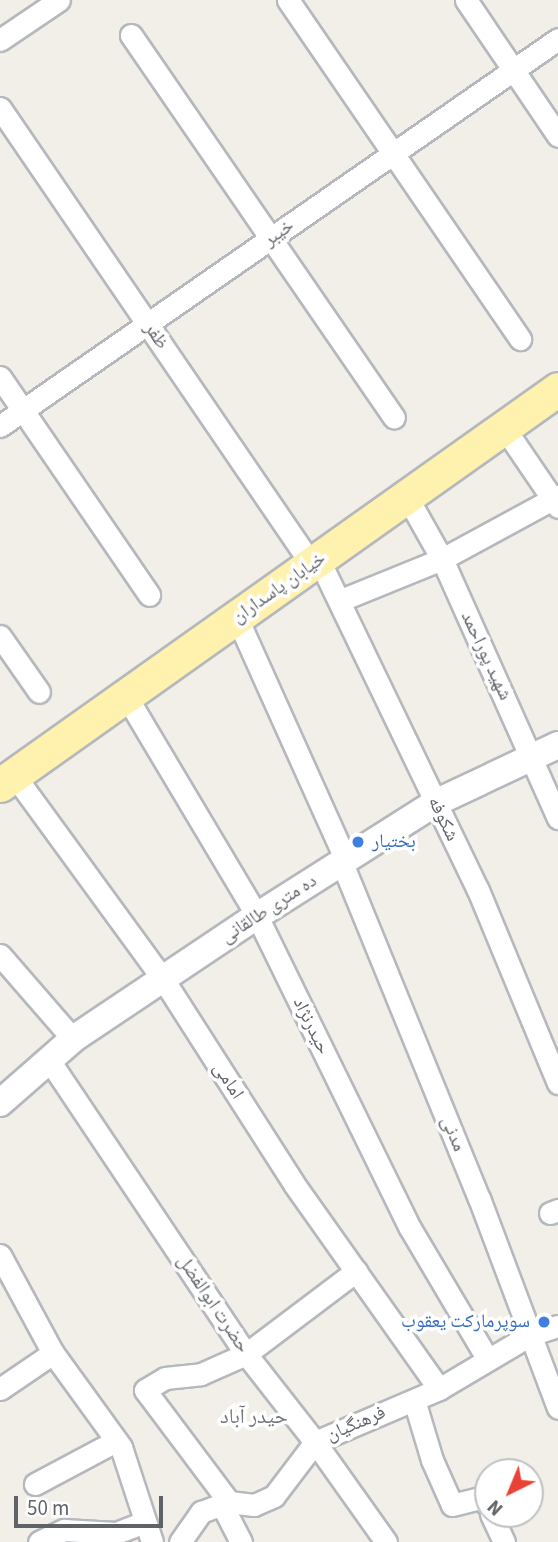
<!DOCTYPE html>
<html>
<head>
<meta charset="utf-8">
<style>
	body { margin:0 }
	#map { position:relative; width:558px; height:1542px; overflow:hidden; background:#f1efe8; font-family:"Source Sans 3","Noto Naskh Arabic",sans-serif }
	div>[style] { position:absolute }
	.roads { filter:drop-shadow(2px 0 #b5b8bc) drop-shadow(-2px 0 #b5b8bc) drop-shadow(0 2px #b5b8bc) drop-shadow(0 -2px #b5b8bc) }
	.minor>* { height:21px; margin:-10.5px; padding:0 10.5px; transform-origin:10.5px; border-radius:10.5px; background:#fff }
	.tertiary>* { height:26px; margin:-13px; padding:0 13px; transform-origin:13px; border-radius:13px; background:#fff }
	.primary>* { height:33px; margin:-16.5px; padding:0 16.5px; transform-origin:16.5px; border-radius:16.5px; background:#fff2af }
	.dots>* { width:19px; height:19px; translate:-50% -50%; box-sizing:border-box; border:4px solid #fff; border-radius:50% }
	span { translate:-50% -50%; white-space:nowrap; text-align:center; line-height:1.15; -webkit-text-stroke:7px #fff; paint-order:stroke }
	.street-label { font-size:19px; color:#5f6368 }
	.shop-label { font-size:19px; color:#366cbe }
	.left { translate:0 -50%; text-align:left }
	.right { translate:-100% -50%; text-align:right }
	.neighbourhood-label { font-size:21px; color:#70757a }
	.north { position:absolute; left:474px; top:1458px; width:70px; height:70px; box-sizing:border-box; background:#fff; border:2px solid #bfc1c3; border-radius:50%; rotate:223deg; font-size:19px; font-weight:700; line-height:28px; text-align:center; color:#5f6368 }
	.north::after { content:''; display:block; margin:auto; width:24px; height:32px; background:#ea4335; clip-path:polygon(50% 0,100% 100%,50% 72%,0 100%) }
	.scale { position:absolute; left:14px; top:1496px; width:149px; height:32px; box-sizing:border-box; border:4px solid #5f6368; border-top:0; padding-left:9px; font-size:21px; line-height:24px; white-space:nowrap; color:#5f6368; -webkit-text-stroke:5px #fff; paint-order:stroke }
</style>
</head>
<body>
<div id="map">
	<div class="roads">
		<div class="minor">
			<div style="left:288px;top:0;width:411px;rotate:55.6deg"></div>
			<div style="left:466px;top:0;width:164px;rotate:55.9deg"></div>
			<div style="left:131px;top:35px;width:464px;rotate:55.5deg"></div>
			<div style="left:0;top:40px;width:71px;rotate:-34.1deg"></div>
			<div style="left:0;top:108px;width:553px;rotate:55.68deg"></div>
			<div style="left:0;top:377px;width:264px;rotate:55.6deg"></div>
			<div style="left:0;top:426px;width:679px;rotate:-34.74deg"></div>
			<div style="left:505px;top:429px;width:94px;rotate:55.8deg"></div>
			<div style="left:407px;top:497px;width:71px;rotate:60.6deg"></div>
			<div style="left:442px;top:559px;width:284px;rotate:65.9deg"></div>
			<div style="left:319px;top:560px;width:366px;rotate:64.3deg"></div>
			<div style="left:478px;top:890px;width:209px;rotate:67.5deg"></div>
			<div style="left:341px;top:600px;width:109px;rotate:-22.1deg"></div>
			<div style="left:442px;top:559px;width:132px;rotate:-28.5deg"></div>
			<div style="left:237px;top:618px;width:265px;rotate:65.8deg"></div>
			<div style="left:0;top:636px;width:68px;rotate:55.1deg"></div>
			<div style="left:126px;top:696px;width:256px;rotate:59.2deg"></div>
			<div style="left:257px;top:916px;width:347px;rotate:63.9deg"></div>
			<div style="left:410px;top:1228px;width:153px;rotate:59.4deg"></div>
			<div style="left:14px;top:775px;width:253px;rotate:53.9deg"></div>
			<div style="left:163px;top:979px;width:243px;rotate:57.4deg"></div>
			<div style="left:294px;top:1184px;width:251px;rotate:54.7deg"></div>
			<div style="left:342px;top:863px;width:362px;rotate:67.8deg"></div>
			<div style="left:479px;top:1198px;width:224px;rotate:69.4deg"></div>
			<div style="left:0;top:955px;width:111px;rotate:49deg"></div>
			<div style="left:49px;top:1060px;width:354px;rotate:56.2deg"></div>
			<div style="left:246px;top:1354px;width:112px;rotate:51.9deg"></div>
			<div style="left:315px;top:1442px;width:123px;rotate:54.6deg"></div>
			<div style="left:550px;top:1213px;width:9px;rotate:-21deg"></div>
			<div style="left:0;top:1255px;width:111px;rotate:61.6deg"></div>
			<div style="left:53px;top:1353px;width:116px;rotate:54.1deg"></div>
			<div style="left:121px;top:1447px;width:100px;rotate:71.9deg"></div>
			<div style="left:0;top:1389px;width:64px;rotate:-34.2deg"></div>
			<div style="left:414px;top:1400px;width:63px;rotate:73.3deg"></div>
			<div style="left:432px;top:1460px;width:49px;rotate:66deg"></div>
			<div style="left:452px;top:1505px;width:33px;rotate:-14deg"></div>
			<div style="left:484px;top:1497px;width:10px;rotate:66deg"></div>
			<div style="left:35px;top:1484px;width:92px;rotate:-28deg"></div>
			<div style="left:229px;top:1502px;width:140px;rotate:-126.9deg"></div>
			<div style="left:145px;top:1390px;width:23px;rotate:-31deg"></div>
			<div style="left:165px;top:1378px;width:36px;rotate:-6deg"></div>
			<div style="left:201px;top:1374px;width:49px;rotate:-24deg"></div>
			<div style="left:246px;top:1354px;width:138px;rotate:-37deg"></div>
			<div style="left:222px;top:1505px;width:42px;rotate:62.8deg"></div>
			<div style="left:491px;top:1514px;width:31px;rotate:65deg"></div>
			<div style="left:39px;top:1542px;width:28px;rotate:-26deg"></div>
			<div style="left:64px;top:1530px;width:52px;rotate:3.3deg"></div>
			<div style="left:116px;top:1533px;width:31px;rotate:-21deg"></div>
			<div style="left:180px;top:1542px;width:37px;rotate:-55deg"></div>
			<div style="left:201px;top:1512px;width:30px;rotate:-20deg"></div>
			<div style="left:229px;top:1502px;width:25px;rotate:7deg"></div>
			<div style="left:254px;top:1505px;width:22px;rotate:-24deg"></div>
			<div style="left:274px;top:1496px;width:68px;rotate:-52.8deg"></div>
			<div style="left:315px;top:1442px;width:135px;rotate:-23.1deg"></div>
			<div style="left:439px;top:1389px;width:106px;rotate:-30.7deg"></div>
			<div style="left:530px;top:1335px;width:29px;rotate:-18deg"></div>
		</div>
		<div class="tertiary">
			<div style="left:0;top:1103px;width:97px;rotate:-41.2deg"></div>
			<div style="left:73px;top:1039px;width:221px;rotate:-33.8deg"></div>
			<div style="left:257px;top:916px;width:211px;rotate:-32.4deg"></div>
			<div style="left:435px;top:803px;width:136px;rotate:-25.2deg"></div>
		</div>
		<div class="primary">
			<div style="left:0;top:785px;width:684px;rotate:-35.36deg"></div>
		</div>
	</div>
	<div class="dots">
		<div style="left:358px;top:842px;background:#3f7fe0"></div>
		<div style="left:544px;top:1322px;background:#3f7fe0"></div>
	</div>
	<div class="street-label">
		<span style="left:279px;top:233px;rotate:-35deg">خیبر</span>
		<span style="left:156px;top:336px;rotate:56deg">ظفر</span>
		<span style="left:279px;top:588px;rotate:-35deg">خیابان پاسداران</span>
		<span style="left:486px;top:656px;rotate:65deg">شهید پوراحمد</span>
		<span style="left:443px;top:819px;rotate:64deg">شکوفه</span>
		<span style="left:269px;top:909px;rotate:-33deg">ده متری طالقانی</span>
		<span style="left:311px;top:1026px;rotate:64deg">حیدرنژاد</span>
		<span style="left:228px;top:1081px;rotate:57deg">امامی</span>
		<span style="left:453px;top:1134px;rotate:68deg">مدنی</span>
		<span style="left:213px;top:1304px;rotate:56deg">حضرت ابوالفضل</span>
		<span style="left:356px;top:1424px;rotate:-23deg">فرهنگیان</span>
	</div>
	<div class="shop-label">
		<span class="left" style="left:372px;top:842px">بختیار</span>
		<span class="right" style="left:530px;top:1322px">سوپرمارکت یعقوب</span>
	</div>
	<div class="neighbourhood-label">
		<span style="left:254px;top:1416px">حیدر آباد</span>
	</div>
	<div class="north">N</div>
	<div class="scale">50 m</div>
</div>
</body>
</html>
